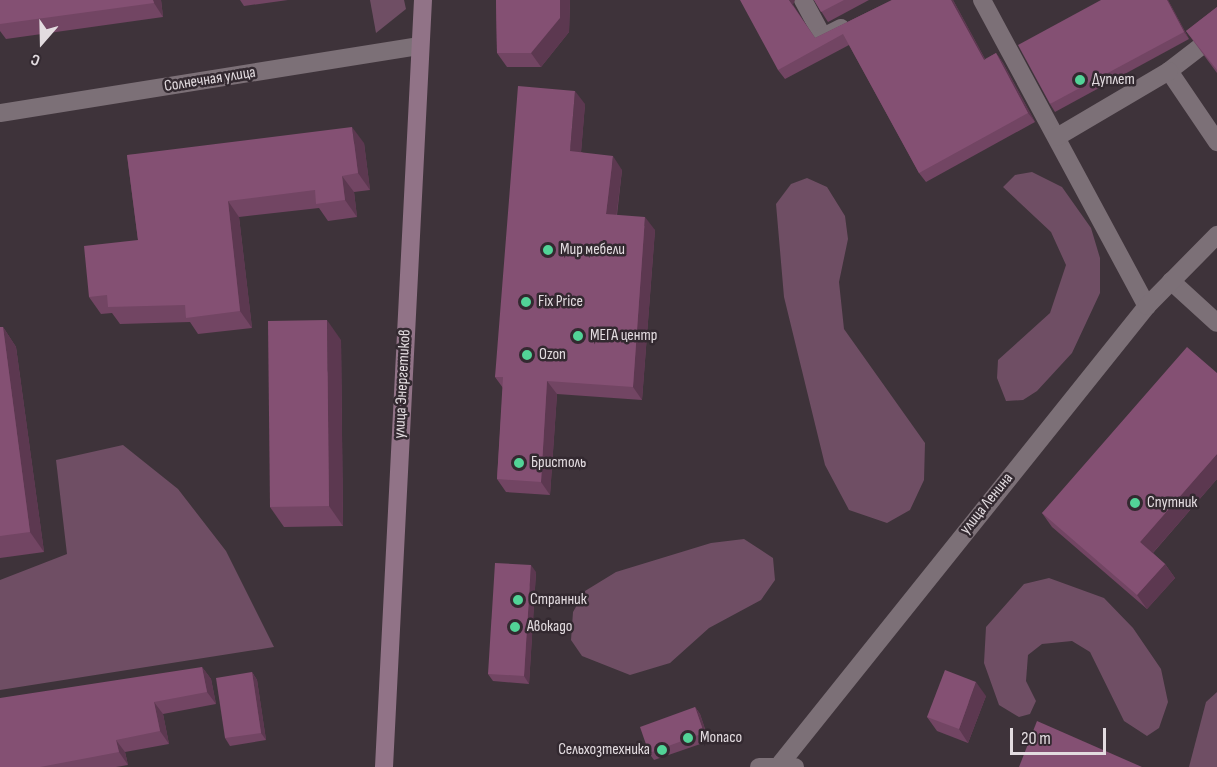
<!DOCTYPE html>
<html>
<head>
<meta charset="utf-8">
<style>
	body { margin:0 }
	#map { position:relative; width:1217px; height:767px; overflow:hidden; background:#3e333a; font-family:"Sofia Sans Condensed",sans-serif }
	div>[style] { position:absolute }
	.green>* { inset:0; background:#6f4e64 }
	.lane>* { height:18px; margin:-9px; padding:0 9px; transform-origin:9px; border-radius:9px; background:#7c7077 }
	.street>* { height:18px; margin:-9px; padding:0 9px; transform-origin:9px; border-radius:9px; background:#7c7077 }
	.secondary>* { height:18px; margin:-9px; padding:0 9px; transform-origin:9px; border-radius:9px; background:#917387 }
	.wall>* { inset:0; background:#724563 }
	.shaded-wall>* { inset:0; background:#5c3850 }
	.building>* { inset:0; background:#845073 }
	.dots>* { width:16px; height:16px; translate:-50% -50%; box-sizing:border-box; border:3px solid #332930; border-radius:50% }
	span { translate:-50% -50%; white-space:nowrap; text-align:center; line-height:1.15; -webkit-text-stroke:5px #332930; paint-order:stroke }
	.street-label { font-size:16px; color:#e3dce0 }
	.poi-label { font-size:16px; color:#e3dce0 }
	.left { translate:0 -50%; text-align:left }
	.right { translate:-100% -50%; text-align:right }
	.north { position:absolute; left:12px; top:12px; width:60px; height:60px; -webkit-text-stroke:4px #332930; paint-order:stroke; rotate:200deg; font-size:16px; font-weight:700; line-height:24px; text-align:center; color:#e3dce0 }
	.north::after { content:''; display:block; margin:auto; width:21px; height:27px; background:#e3dce0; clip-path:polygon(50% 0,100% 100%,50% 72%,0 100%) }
	.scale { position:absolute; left:1010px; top:728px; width:96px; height:27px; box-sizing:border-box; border:3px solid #e3dce0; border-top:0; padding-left:8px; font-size:18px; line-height:21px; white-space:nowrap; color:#e3dce0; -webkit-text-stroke:4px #332930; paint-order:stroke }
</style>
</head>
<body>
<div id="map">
	<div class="green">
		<div style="clip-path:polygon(370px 0,404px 0,406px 9px,376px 33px)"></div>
		<div style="clip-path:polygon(1032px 172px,1062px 187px,1091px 228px,1100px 258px,1100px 293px,1072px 353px,1037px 391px,1023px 400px,1006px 401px,997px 378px,998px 360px,1050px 313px,1066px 265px,1051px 232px,1003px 187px,1015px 175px)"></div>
		<div style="clip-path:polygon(807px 178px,827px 187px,845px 216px,848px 239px,839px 282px,844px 329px,925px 443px,924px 480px,910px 510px,887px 523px,849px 510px,825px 465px,784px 297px,776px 204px,791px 184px)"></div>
		<div style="clip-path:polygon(123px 445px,178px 489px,226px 551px,274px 647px,0 690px,0 580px,67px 554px,56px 460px)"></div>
		<div style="clip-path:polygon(744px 539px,773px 558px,775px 580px,761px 600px,709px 628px,670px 663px,630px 675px,582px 656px,571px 640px,573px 612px,585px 591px,616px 572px,711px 543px)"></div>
		<div style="clip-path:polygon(1049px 578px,1104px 598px,1133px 628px,1161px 669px,1168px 702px,1159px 728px,1147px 736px,1124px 721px,1090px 652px,1072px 641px,1042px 644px,1028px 655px,1026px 681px,1036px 701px,1030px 714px,1019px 717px,999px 705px,984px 663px,986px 627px,1024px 584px)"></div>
		<div style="clip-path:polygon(1217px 692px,1217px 767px,1189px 767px,1206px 702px)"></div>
	</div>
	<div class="lane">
		<div style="left:803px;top:0;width:42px;rotate:61.6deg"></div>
		<div style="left:823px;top:37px;width:20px;rotate:-27deg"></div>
		<div style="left:982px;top:0;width:348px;rotate:61.7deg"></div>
		<div style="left:1217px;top:34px;width:61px;rotate:142.4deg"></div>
		<div style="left:1169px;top:71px;width:86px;rotate:55.9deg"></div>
		<div style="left:1057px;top:137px;width:130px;rotate:-30.5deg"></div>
		<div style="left:1171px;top:281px;width:62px;rotate:42.4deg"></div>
	</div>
	<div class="street">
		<div style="left:0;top:113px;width:425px;rotate:-9.1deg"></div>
		<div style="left:781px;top:763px;width:585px;rotate:-51.31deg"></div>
		<div style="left:1147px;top:306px;width:100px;rotate:-45.4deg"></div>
		<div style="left:759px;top:767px;width:36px"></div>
	</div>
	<div class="secondary">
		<div style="left:384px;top:767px;width:768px;rotate:-87.09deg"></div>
	</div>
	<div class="wall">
		<div style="clip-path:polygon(0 0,161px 0,163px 17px,6px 39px,0 31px)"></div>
		<div style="clip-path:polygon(240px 0,288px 0,244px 6px)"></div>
		<div style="clip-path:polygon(496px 0,570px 0,569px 32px,541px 67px,507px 67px,497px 53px)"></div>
		<div style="clip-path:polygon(814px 0,869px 0,828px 22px)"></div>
		<div style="clip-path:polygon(892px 0,953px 0,985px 59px,996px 53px,1003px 63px,1035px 122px,926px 182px,919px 173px,849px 45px,785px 79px,778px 70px,793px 5px,815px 38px)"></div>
		<div style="clip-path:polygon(1168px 0,1189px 39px,1055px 112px,1050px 104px)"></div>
		<div style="clip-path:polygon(1217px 7px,1217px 73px,1186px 31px)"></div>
		<div style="clip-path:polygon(585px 104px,581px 152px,622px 170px,617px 215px,655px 230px,642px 400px,557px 394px,550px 495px,506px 492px,497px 479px,503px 388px,495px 377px)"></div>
		<div style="clip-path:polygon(364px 143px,370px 190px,354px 192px,357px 217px,328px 221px,319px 208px,239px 217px,252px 328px,198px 334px,190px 322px,120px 324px,112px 313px,101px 314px,89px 297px,138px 240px,127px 155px)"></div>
		<div style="clip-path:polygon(0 327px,3px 327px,16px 347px,44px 552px,0 558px)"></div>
		<div style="clip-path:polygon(341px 340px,343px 526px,284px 527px,270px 507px)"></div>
		<div style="clip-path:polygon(1217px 373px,1217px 479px,1153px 553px,1165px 564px,1175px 578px,1147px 609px,1052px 527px,1042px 513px)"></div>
		<div style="clip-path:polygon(536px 572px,529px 684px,493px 681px,488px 674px)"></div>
		<div style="clip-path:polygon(202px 667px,211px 679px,216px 704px,163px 714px,169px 744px,125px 752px,128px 765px,116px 767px,0 767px)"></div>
		<div style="clip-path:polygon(252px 672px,257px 680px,266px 740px,230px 746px,225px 738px)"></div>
		<div style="clip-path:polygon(986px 696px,968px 743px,937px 731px,927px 717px)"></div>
		<div style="clip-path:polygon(695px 707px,700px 714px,709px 741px,654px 760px,649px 753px)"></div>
	</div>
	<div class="shaded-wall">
		<div style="clip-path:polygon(153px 0,161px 0,163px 17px,154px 3px)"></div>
		<div style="clip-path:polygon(560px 0,570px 0,569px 32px,541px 67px,531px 53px)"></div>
		<div style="clip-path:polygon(789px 0,795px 0,793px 5px,822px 48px)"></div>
		<div style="clip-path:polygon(951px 0,953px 0,991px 70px,984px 60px)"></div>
		<div style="clip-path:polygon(1167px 0,1168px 0,1189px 39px,1184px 32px)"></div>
		<div style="clip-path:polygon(996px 53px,1003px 63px,1035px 122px,1028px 113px)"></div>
		<div style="clip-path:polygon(575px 91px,585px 104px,580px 165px,570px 151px)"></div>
		<div style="clip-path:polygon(352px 127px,364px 143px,370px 190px,358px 173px)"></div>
		<div style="clip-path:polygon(613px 156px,622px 170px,615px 227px,606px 214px)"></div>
		<div style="clip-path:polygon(342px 176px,354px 192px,357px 217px,345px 200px)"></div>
		<div style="clip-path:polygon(228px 201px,239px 217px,252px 328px,240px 311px)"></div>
		<div style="clip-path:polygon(645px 217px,655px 230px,642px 400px,633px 387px)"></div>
		<div style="clip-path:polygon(327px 320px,341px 340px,343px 526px,329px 506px)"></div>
		<div style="clip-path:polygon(3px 327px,16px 347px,44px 552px,30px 532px)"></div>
		<div style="clip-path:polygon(547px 381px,557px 394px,550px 495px,541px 482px)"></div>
		<div style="clip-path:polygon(1217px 454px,1217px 479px,1150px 556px,1140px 542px)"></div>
		<div style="clip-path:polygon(1165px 564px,1175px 578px,1147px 609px,1137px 595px)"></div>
		<div style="clip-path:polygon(531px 565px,536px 572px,529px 684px,524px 676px)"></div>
		<div style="clip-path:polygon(202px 667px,211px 679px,216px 704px,207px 692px)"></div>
		<div style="clip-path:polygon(252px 672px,257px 680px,266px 740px,261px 733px)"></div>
		<div style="clip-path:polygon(976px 682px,986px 696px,968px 743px,959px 729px)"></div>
		<div style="clip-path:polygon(154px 702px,163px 714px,169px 744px,160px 731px)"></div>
		<div style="clip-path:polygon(695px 707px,700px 714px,709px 741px,704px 733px)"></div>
		<div style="clip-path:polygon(116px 740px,125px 752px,128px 765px,119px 752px)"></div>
	</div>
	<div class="building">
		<div style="clip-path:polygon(0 0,153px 0,154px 3px,0 24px)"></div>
		<div style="clip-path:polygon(496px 0,560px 0,560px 18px,531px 53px,497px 53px)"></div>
		<div style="clip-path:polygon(740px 0,789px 0,815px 38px,892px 0,951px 0,984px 60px,996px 53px,1028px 113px,919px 173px,843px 34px,778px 70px)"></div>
		<div style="clip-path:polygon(814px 0,844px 0,821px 12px)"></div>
		<div style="clip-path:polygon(1101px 0,1167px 0,1184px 32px,1050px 104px,1018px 45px)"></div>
		<div style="clip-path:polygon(1217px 7px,1217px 70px,1186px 31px)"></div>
		<div style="clip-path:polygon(518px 86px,575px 91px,570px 151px,613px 156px,606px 214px,645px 217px,633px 387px,547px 381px,541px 482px,497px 479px,503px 377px,495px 377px)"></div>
		<div style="clip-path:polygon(352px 127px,358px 173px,342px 176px,345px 200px,316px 204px,315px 190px,228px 201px,240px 311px,186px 318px,185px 305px,108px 307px,107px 295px,89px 297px,84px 246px,138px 240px,127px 155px)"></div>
		<div style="clip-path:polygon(327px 320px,329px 506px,270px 507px,268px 321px)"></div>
		<div style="clip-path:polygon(0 327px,3px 327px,30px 532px,0 536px)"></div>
		<div style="clip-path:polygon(1187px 347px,1217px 373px,1217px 454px,1140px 542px,1165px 564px,1137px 595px,1042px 513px)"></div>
		<div style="clip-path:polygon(495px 563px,531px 565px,524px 676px,488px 674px)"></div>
		<div style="clip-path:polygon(202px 667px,207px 692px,154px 702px,160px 731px,116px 740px,119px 752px,40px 767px,0 767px,0 698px)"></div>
		<div style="clip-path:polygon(945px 670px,976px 682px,959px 729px,927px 717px)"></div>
		<div style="clip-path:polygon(252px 672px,261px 733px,225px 738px,216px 678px)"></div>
		<div style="clip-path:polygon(695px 707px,704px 733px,649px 753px,640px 727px)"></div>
		<div style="clip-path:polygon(1037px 721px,1142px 767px,1019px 767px)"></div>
	</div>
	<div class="dots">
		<div style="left:1080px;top:80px;background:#52d397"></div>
		<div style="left:548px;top:250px;background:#52d397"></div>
		<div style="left:526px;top:302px;background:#52d397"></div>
		<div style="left:578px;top:336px;background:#52d397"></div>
		<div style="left:527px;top:355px;background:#52d397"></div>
		<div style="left:519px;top:463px;background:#52d397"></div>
		<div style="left:1135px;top:503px;background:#52d397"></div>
		<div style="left:518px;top:600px;background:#52d397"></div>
		<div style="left:515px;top:627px;background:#52d397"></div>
		<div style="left:688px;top:738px;background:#52d397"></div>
		<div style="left:662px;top:750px;background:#52d397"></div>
	</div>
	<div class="street-label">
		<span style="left:210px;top:80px;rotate:-9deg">Солнечная улица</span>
		<span style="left:403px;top:384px;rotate:-87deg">улица Энергетиков</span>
		<span style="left:987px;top:504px;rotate:-51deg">улица Ленина</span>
	</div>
	<div class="poi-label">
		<span class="left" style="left:1092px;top:80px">Дуплет</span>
		<span class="left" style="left:560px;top:250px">Мир мебели</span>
		<span class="left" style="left:538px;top:302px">Fix Price</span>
		<span class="left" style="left:590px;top:336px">МЕГА центр</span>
		<span class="left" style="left:539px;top:355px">Ozon</span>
		<span class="left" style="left:531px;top:463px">Бристоль</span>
		<span class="left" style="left:1147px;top:503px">Спутник</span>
		<span class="left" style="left:530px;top:600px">Странник</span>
		<span class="left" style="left:527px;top:627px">Авокадо</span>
		<span class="left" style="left:700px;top:738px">Monaco</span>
		<span class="right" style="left:650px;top:750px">Сельхозтехника</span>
	</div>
	<div class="north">С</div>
	<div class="scale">20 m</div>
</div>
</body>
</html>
